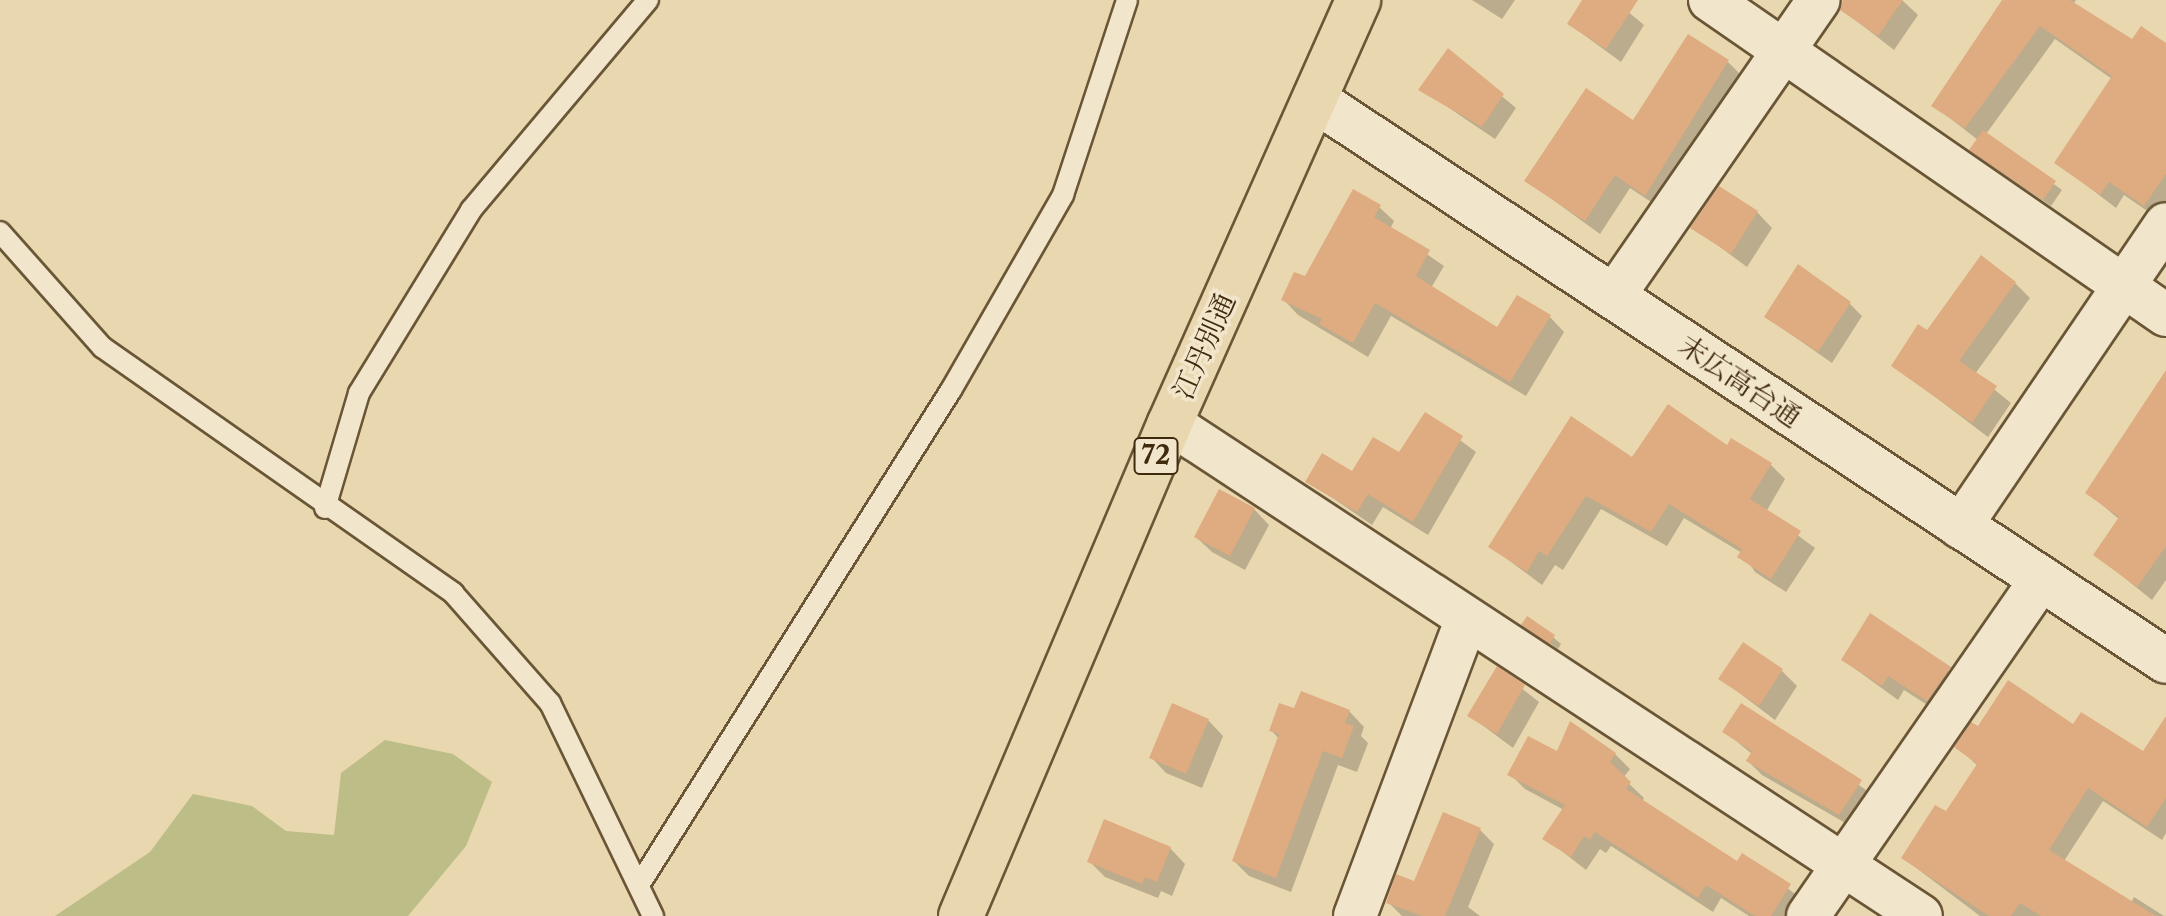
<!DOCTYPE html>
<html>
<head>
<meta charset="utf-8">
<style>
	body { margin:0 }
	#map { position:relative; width:2166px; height:916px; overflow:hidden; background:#e9d8af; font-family:"Libre Caslon Text","Noto Serif JP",serif }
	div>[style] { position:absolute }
	.green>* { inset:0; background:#bcbd87 }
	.shadow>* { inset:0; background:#0003 }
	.building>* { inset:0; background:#dfab80 }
	.roads { filter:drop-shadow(2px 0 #6a5636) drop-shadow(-2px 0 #6a5636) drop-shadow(0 2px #6a5636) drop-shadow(0 -2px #6a5636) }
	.service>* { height:20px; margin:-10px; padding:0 10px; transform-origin:10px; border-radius:10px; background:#f1e6cb }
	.minor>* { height:42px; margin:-21px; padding:0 21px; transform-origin:21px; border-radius:21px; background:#f1e6cb }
	.tertiary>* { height:44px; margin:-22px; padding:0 22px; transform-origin:22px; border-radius:22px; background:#f1e6cb }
	.primary>* { height:44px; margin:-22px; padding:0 22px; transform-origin:22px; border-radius:22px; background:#e9d8af }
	span { translate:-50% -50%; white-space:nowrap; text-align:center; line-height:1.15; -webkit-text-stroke:7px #f1e6cb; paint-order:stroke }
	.shield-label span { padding:2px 6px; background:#f1e6cb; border:2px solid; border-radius:6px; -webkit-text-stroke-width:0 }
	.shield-label { font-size:26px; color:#402a0e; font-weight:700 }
	.street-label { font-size:28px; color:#402a0e }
</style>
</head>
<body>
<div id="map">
	<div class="green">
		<div style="clip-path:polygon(385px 740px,453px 754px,492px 782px,466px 846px,408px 916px,55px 916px,150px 852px,193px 794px,252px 806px,286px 831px,334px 835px,341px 773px)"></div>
	</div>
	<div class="shadow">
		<div style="clip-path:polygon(1472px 0,1515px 0,1502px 19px)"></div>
		<div style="clip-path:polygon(1585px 0,1614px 0,1644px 25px,1621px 62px,1569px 24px)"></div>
		<div style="clip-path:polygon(1853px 0,1902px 0,1918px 15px,1894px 50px,1845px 12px)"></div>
		<div style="clip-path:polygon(2006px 0,2076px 0,2073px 4px,2133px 41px,2166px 46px,2166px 209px,2159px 219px,2124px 195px,2116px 208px,2056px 162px,2112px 79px,2055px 39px,1986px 134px,2062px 190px,2051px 206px,1979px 157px,1971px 149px,1978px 140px,1933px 105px)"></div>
		<div style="clip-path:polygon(1448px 51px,1516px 108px,1495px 139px,1421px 89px)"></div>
		<div style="clip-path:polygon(1728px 62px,1742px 76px,1660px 208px,1630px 188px,1600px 234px,1527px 181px,1634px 122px)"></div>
		<div style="clip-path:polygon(1379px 207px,1394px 221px,1390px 229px,1444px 266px,1431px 288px,1498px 330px,1550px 317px,1564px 332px,1526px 396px,1391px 316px,1368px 357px,1298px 315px,1284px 300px)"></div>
		<div style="clip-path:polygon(1757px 212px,1772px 228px,1747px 267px,1693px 227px)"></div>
		<div style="clip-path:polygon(2015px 283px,2030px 298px,1975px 374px,2011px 403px,1988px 437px,1893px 365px,1927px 333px)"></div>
		<div style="clip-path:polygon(1849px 303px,1862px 316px,1832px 363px,1766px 317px)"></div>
		<div style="clip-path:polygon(2166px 381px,2166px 580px,2152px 600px,2096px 555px,2120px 520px,2088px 493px)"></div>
		<div style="clip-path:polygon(1425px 414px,1476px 452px,1428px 535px,1383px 507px,1372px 525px,1308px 481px,1353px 474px,1399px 455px)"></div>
		<div style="clip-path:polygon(1727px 448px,1770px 464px,1785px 479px,1766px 512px,1815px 548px,1786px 592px,1755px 572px,1742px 553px,1684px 518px,1667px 546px,1601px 509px,1563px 570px,1555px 565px,1542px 585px,1491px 547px,1632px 460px)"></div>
		<div style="clip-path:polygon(1254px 509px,1269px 525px,1245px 570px,1212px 552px,1196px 537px)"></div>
		<div style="clip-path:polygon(1870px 616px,1965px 683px,1943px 715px,1904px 690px,1898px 700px,1843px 660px)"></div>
		<div style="clip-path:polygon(1524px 625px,1553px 637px,1561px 644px,1558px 649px)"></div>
		<div style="clip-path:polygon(1497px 669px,1539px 702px,1513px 748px,1470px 716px)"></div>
		<div style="clip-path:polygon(1782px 671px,1797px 686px,1775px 720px,1721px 679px)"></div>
		<div style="clip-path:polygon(1742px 706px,1875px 796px,1854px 828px,1762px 775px,1748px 761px,1752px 754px,1724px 731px)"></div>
		<div style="clip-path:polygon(1296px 711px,1349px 711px,1364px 727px,1361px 736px,1368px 743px,1357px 772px,1338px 765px,1291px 892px,1249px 876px,1234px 861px,1279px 739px,1271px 730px)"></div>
		<div style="clip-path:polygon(1208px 720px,1223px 736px,1202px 788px,1166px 773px,1151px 757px)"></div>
		<div style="clip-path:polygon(2073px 727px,2144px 753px,2166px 753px,2166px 833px,2162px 840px,2103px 801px,2064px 861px,2131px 903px,2134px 897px,2164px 916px,1980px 916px,1903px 858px,1946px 814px,1978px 766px,1957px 747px,1978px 729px)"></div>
		<div style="clip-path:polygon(1558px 754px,1615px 754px,1630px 769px,1623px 778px,1644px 798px,1642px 802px,1738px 864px,1743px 856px,1805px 901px,1795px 916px,1749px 916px,1721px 898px,1713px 912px,1611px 846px,1606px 853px,1600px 849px,1586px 870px,1545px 838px,1564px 810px,1525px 789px,1510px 774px)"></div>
		<div style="clip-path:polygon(1480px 830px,1494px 844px,1468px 907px,1480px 916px,1402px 916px,1388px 902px)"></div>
		<div style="clip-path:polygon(1170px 848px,1185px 864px,1172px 896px,1161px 891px,1158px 898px,1105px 877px,1089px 861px)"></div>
	</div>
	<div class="building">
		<div style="clip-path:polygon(1582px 0,1638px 0,1606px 49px,1567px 24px)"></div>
		<div style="clip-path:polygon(1843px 0,1903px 0,1878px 36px,1840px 10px)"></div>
		<div style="clip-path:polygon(2002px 0,2070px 0,2132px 39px,2141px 26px,2166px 43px,2166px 174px,2144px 206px,2109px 182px,2100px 195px,2054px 163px,2112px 76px,2040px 26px,1965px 128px,1931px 106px)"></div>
		<div style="clip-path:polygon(1688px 34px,1729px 60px,1645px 196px,1615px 175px,1585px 221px,1524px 181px,1586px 88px,1633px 120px)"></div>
		<div style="clip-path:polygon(1448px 48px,1504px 94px,1482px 127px,1418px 90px)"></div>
		<div style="clip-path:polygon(1983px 130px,2056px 181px,2043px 200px,1969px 150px)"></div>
		<div style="clip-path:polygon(1719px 186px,1758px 211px,1731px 254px,1690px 228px)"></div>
		<div style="clip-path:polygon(1353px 189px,1381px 205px,1374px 217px,1430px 250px,1416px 276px,1497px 327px,1517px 295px,1551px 315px,1510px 382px,1375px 303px,1353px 343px,1319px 324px,1322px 319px,1281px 300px,1294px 272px,1305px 276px)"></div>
		<div style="clip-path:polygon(1981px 255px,2016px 282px,1959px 361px,1997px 386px,1972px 423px,1891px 366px,1918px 324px,1927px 330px)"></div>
		<div style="clip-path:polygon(1798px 264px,1851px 302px,1818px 352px,1764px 317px)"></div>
		<div style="clip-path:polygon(2166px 370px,2166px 546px,2137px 587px,2093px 555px,2119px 517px,2085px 493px)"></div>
		<div style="clip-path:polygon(1668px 404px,1727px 445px,1731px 438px,1772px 463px,1750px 499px,1801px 531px,1771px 579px,1737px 557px,1742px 549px,1669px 504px,1651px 532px,1586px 496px,1547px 556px,1539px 551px,1527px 572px,1488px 547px,1571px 416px,1632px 457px)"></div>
		<div style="clip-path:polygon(1425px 412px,1463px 436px,1413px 522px,1368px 494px,1357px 512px,1305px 482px,1322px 453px,1352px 471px,1373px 437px,1399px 452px)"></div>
		<div style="clip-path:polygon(1219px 489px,1255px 508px,1230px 556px,1194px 537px)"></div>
		<div style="clip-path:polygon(1870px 613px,1951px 667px,1927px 701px,1888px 676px,1882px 686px,1841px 660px)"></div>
		<div style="clip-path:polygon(1527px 616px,1555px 635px,1550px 644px,1521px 625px)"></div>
		<div style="clip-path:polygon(1743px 642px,1783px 669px,1759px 706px,1718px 679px)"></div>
		<div style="clip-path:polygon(1497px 666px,1525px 685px,1497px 734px,1467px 716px)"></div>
		<div style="clip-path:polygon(2008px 680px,2073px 724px,2081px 712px,2143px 751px,2166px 716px,2166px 798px,2147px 827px,2088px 788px,2049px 850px,2156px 916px,2041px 916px,2020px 903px,2011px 916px,1989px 916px,1901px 858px,1935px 805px,1946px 811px,1977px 764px,1954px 747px,1971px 722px,1978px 726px)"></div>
		<div style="clip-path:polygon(1301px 691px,1350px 710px,1345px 723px,1354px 726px,1342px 758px,1323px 751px,1276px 878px,1232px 861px,1279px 734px,1269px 731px,1279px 703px,1294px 708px)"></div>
		<div style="clip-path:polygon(1172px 703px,1209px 719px,1186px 774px,1149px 758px)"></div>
		<div style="clip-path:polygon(1741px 703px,1862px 780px,1839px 815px,1746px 761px,1752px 751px,1722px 732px)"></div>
		<div style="clip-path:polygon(1570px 721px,1616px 753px,1610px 762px,1631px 782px,1626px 789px,1737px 861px,1742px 853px,1791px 884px,1771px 916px,1755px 916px,1706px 885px,1698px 898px,1595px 832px,1590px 840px,1584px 836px,1571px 857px,1542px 839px,1565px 805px,1507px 775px,1528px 736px,1557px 751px)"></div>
		<div style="clip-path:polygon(1443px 812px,1481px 828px,1445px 916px,1423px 916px,1386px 903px,1396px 874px,1414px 881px)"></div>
		<div style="clip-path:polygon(1104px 819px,1171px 847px,1157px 882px,1145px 877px,1142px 884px,1087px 862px)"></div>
	</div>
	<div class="roads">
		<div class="service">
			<div style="left:0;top:232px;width:154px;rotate:48.4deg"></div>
			<div style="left:102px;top:347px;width:429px;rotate:35deg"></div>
			<div style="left:453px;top:593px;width:147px;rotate:48.6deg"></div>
			<div style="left:550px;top:703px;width:237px;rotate:64.2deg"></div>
			<div style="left:325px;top:508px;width:120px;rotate:-73.5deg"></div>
			<div style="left:359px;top:393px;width:215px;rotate:-58.5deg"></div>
			<div style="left:471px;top:210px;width:275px;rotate:-49.9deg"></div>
			<div style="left:639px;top:885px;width:585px;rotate:-57.78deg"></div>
			<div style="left:951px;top:390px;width:225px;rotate:-60.1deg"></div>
			<div style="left:1063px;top:195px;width:205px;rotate:-71.8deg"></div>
		</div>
		<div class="minor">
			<div style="left:1710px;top:0;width:554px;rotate:34.64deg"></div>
			<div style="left:1613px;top:297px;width:361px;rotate:-55.3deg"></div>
			<div style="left:1170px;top:423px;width:898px;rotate:33.28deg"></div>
			<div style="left:1960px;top:527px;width:366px;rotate:-55.8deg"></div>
			<div style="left:1355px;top:916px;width:316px;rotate:-69.4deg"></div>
			<div style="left:1808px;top:916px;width:411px;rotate:-55.3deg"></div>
		</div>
		<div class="tertiary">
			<div style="left:1315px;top:100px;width:1019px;rotate:33.39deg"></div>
		</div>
		<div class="primary">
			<div style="left:961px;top:916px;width:535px;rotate:-67.03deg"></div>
			<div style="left:1170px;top:423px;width:463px;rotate:-66deg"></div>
		</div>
	</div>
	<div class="shield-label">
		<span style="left:1156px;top:456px">72</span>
	</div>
	<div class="street-label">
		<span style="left:1204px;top:346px;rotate:-66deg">江丹別通</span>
		<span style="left:1740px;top:381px;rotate:34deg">末広高台通</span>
	</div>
</div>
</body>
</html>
